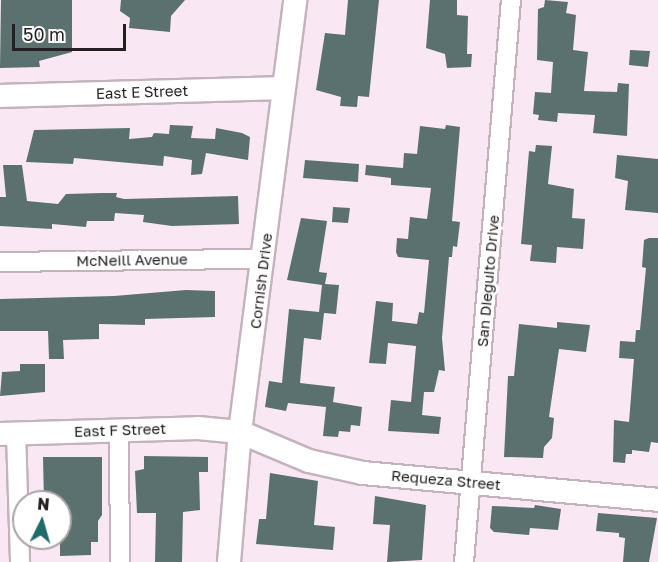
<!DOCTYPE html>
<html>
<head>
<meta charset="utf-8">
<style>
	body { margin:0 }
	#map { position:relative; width:658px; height:562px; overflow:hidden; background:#f9e7f4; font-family:"Golos Text",sans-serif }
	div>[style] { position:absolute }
	.building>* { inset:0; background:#5b716f }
	.roads { filter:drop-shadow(2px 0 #c4b3bf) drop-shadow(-2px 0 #c4b3bf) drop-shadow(0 2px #c4b3bf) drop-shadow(0 -2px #c4b3bf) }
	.minor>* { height:18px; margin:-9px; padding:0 9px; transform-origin:9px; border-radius:9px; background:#fff }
	.tertiary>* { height:22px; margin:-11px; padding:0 11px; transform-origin:11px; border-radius:11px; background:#fff }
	span { translate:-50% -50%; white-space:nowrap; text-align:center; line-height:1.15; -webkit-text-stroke:6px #fff; paint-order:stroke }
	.street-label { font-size:15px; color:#251f24 }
	.north { position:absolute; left:12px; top:490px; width:60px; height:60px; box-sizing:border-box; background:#fff; border:2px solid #a8a5a7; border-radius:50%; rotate:5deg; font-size:16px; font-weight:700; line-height:24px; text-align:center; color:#251f24 }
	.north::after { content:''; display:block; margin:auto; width:21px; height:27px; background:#1f6b69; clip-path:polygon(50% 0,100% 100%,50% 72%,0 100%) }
	.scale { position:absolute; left:12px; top:24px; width:114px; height:27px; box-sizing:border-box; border:3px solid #251f24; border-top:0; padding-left:8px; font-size:18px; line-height:21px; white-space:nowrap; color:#251f24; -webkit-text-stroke:4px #fff; paint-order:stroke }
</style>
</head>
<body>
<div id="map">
	<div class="building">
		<div style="clip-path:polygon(1px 0,72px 0,72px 52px,39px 61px,40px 67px,0 68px)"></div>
		<div style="clip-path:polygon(121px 0,185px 0,171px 16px,170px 32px,129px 28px,130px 18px,120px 11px)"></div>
		<div style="clip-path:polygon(348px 0,379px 0,369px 97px,358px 96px,357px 107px,340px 106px,341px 97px,316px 90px,325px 33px,345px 35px)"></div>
		<div style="clip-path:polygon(430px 0,457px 0,457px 15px,468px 16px,467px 54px,472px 54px,471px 67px,447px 68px,445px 54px,426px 48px)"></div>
		<div style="clip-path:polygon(545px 0,568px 2px,566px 13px,576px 15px,573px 50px,588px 52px,584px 91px,617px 92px,618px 83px,629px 84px,627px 136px,593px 133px,595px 115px,558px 113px,557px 122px,538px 120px,539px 115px,533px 114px,535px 92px,551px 93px,553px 62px,537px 60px,538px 9px,544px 7px)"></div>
		<div style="clip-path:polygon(630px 50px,650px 51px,648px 67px,629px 65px)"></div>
		<div style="clip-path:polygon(170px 125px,193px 126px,191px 138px,215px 139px,216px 128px,242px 133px,250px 137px,248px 160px,206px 153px,202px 174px,191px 175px,192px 160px,164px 156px,163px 166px,74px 158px,73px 164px,26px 162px,34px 130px,130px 128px,129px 139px,152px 137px,154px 133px,169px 134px)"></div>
		<div style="clip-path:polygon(446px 125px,460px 127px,452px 221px,460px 222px,457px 247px,453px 246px,452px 257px,449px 257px,442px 338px,445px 371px,439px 370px,434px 392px,424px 392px,422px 415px,441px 417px,439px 434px,388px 431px,391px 400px,411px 402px,416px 346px,388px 343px,386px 364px,369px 363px,376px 301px,393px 303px,392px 321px,417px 324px,419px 312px,424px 313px,429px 260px,398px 257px,396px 252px,397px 238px,408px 239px,410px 217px,427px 219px,431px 188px,391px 185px,391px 178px,365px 175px,366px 165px,403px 168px,404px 153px,417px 154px,420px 126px,445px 129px)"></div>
		<div style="clip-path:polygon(536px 145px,552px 146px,548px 184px,574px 189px,572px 218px,585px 219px,583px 249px,557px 247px,556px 263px,530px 261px,532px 245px,521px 244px,529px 151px,535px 152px)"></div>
		<div style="clip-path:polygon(617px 155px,658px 159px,658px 213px,625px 210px,628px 181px,615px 178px)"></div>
		<div style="clip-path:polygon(305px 160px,359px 164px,358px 182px,303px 178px)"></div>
		<div style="clip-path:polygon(3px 165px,22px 165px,27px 201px,58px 204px,66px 194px,102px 193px,117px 193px,116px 197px,124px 199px,238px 196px,239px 224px,172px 226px,143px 222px,144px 215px,115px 213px,114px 221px,87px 221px,86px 227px,52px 224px,52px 229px,0 226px,0 197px,6px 197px)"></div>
		<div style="clip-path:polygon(333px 207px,350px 208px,348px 223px,332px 222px)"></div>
		<div style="clip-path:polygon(301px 218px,327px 221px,319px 272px,327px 273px,325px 284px,339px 285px,336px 314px,324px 313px,321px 340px,304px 338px,300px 383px,335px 387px,333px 402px,362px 407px,360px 426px,351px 425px,350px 432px,339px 431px,338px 437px,323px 436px,326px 407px,288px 403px,286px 411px,265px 407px,269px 381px,282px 383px,289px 309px,319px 312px,322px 285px,287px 280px)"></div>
		<div style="clip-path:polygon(649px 238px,658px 238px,658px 443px,651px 442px,649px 452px,632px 450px,632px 454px,626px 454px,625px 463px,613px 462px,614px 420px,629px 422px,634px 359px,619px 358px,620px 341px,635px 342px,636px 330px,640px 330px,646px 268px,642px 267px,644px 240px)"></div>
		<div style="clip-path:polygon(186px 290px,215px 291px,215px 317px,145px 319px,145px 325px,99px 324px,99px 339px,63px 340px,64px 359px,49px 359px,48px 331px,0 331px,0 299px,114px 296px)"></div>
		<div style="clip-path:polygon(557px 322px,590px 325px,586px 352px,559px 349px,549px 417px,554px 418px,552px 438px,544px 447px,543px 458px,504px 457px,508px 376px,514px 376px,519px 324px,557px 328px)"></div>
		<div style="clip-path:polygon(20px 364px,45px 364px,45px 392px,0 396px,2px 372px,20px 371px)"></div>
		<div style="clip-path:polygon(144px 456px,208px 457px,208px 472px,199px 472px,200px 510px,183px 512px,182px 562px,155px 562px,156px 513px,137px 513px,135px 471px,144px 469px)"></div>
		<div style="clip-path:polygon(43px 457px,102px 457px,102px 515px,98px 521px,98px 542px,91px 542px,91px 555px,60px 556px,60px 502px,44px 502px)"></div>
		<div style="clip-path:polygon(270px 473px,318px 481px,314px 525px,335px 527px,333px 550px,256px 544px,259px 519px,266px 519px)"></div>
		<div style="clip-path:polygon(375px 496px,426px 505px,422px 560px,387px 562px,390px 525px,373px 524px)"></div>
		<div style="clip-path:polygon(535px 505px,561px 509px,558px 530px,530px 528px,529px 535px,494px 532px,490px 528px,492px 506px,534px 508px)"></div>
		<div style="clip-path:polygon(598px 513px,657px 518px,649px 562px,623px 562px,625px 538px,619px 537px,619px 533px,596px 531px)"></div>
	</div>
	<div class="roads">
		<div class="minor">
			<div style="left:0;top:262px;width:264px;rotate:-0.7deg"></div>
			<div style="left:119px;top:430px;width:132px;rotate:89.6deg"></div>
			<div style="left:16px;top:433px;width:129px;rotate:88.2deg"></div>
			<div style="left:464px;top:562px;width:564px;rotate:-85.22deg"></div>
		</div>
		<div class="tertiary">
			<div style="left:0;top:96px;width:283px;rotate:-1.6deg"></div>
			<div style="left:0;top:434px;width:198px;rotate:-1.7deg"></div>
			<div style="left:198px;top:428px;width:42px;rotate:5.4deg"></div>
			<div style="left:240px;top:432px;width:75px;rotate:22.8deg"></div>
			<div style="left:309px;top:461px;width:55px;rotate:12.5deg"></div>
			<div style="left:363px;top:473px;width:296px;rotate:5.2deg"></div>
			<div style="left:229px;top:562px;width:130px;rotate:-85.2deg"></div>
			<div style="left:240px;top:432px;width:435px;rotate:-82.7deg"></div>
		</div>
	</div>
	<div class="street-label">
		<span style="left:142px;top:92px;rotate:-2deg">East E Street</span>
		<span style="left:132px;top:260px;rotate:-1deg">McNeill Avenue</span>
		<span style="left:261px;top:281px;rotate:-83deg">Cornish Drive</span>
		<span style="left:488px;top:281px;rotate:-85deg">San Dieguito Drive</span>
		<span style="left:120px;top:430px;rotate:-2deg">East F Street</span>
		<span style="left:446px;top:480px;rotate:5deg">Requeza Street</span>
	</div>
	<div class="north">N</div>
	<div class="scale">50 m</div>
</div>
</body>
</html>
